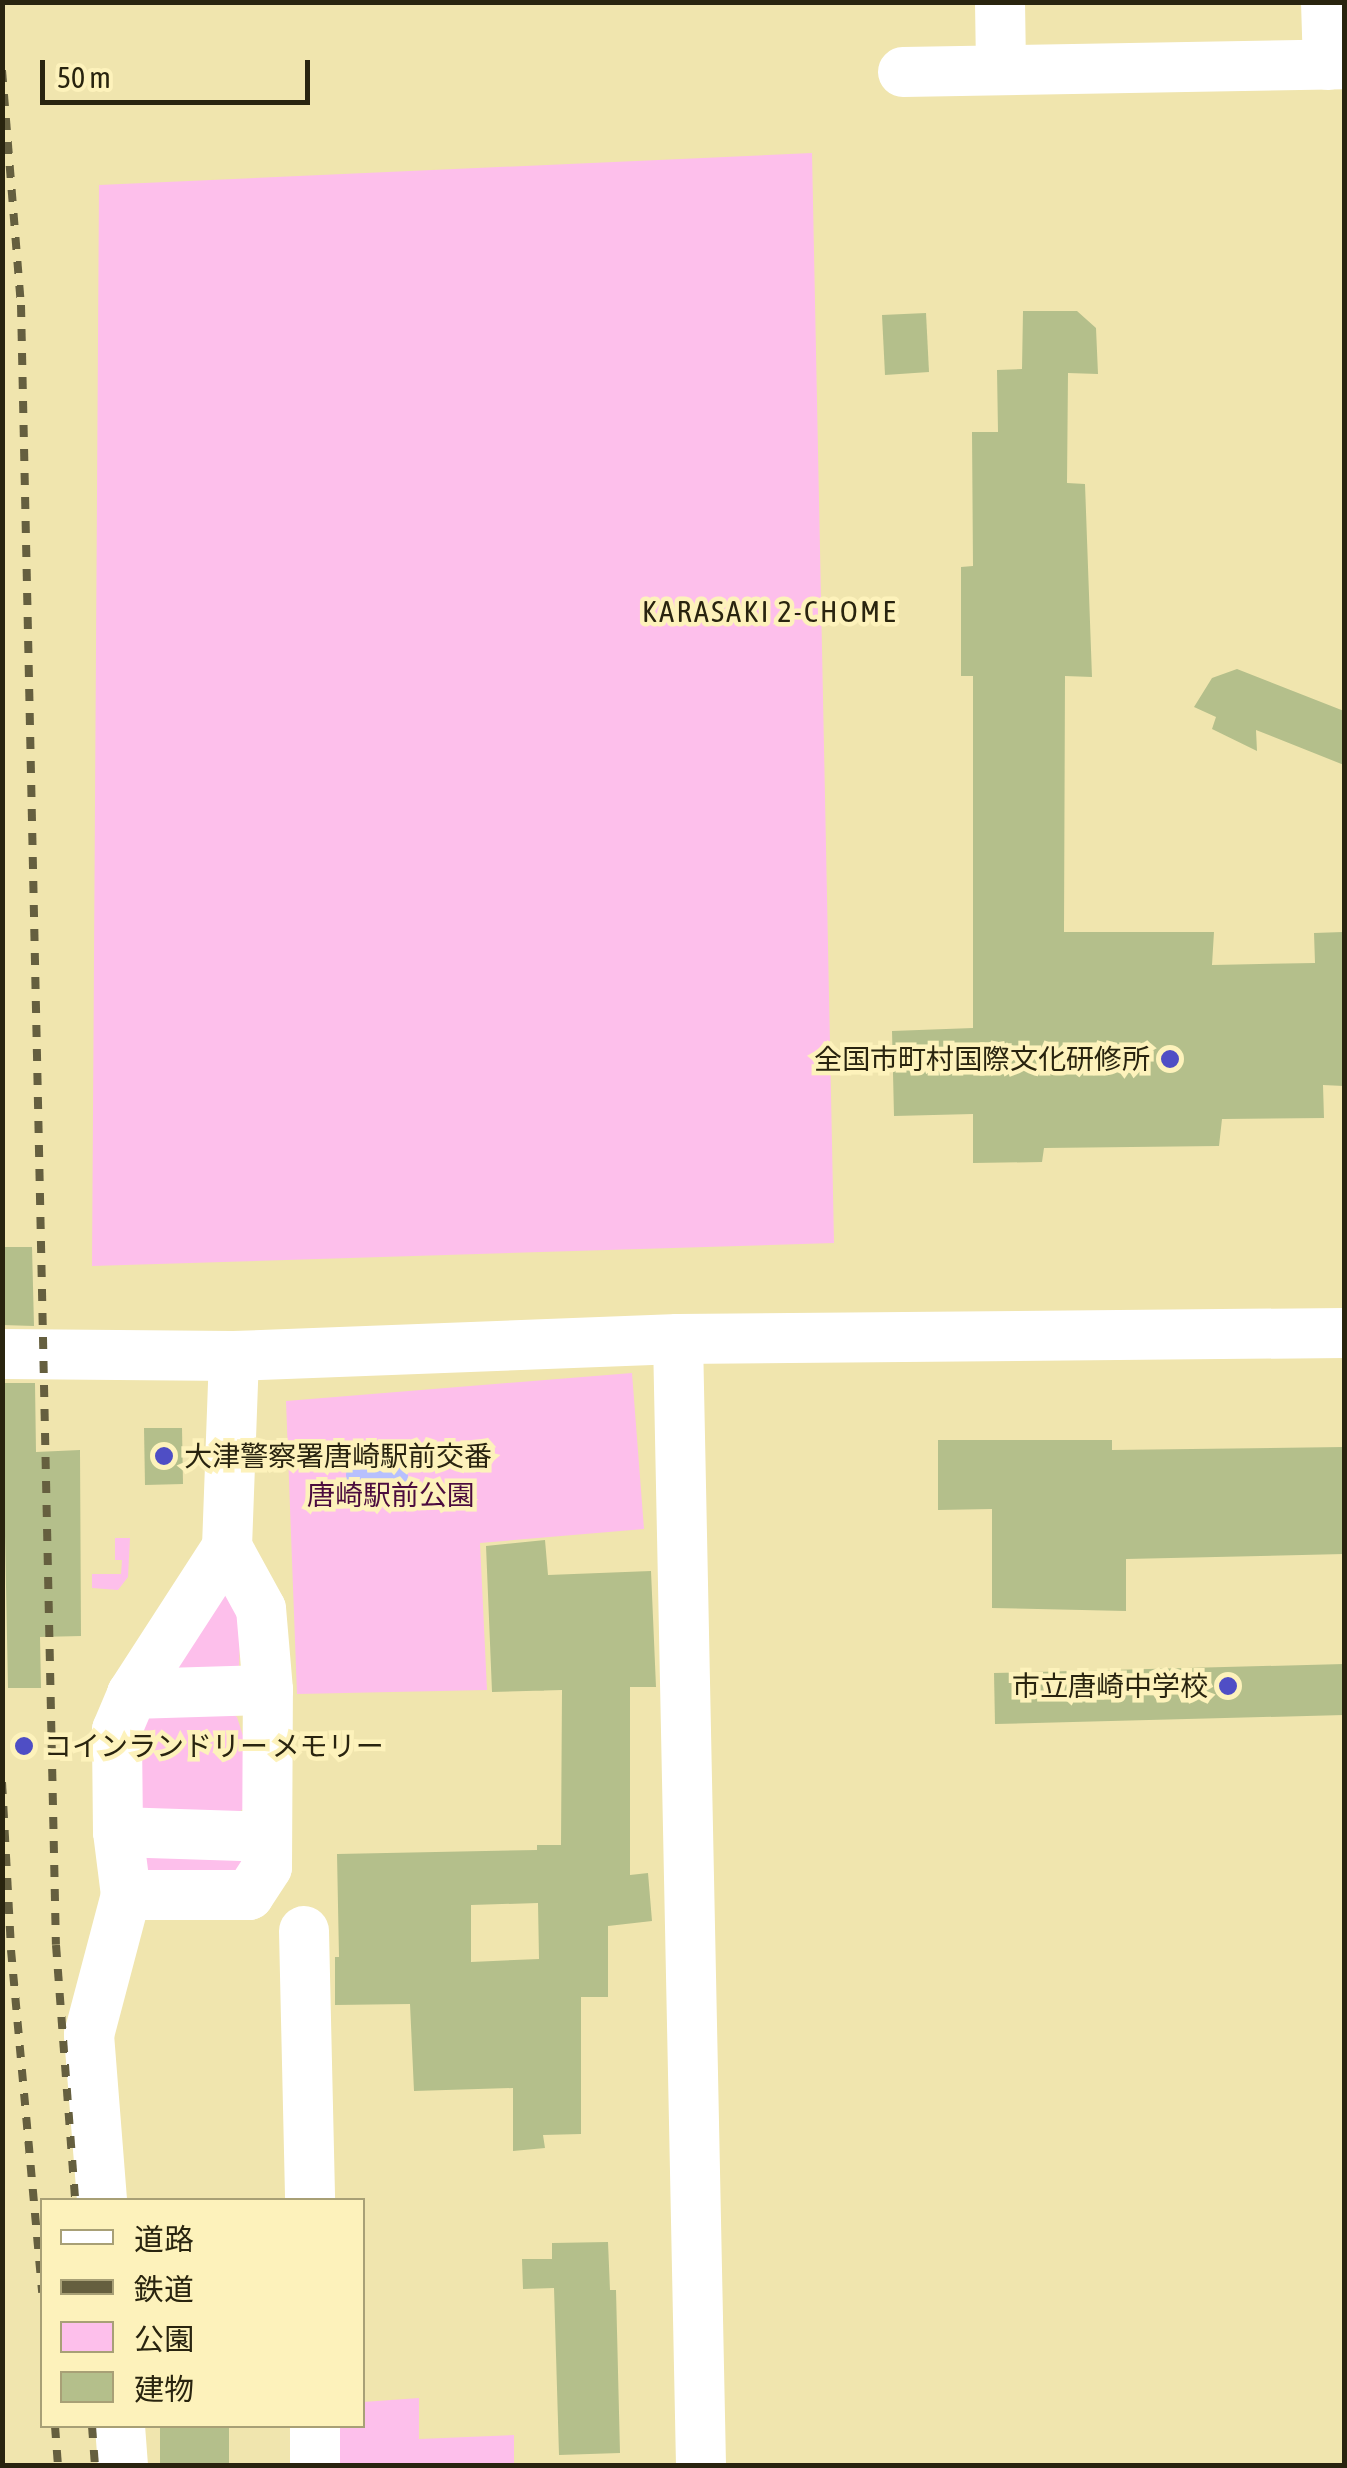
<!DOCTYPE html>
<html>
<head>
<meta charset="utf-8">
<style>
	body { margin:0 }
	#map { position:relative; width:1347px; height:2468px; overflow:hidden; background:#f0e5ae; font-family:"Asap Condensed","Noto Sans JP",sans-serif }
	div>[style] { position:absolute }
	.green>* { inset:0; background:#fdbfeb }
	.water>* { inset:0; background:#b7c0fd }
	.round { border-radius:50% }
	.building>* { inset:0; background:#b4bf8b }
	.minor>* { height:50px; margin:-25px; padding:0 25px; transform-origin:25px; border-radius:25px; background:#fff }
	.rail>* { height:8px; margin-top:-4px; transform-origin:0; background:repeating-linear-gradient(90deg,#655f3f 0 12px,transparent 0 24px) }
	.dots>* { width:28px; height:28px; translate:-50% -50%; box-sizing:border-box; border:5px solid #fdf2bb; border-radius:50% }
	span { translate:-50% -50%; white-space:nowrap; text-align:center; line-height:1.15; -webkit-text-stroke:9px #fdf2bb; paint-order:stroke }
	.poi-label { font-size:28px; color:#29240f }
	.right { translate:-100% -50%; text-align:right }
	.left { translate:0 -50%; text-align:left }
	.park-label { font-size:28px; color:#4b0c3e }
	.neighbourhood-label { font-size:30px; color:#29240f; letter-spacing:2.5px }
	.frame { position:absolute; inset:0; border:5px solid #29240f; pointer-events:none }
	.legend { position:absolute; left:40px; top:2198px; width:325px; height:230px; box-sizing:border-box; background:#fdf2bb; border:2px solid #a8a076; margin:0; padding:12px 18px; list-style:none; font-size:30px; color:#29240f }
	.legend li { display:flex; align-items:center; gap:20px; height:50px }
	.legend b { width:50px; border:2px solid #a8a076 }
	.scale { position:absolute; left:40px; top:60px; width:270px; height:45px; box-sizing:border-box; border:5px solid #29240f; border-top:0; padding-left:12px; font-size:30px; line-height:35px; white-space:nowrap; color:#29240f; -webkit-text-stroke:8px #fdf2bb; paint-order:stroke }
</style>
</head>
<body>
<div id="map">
	<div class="green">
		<div style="clip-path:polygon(812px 153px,834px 1243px,92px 1266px,99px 185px)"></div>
		<div style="clip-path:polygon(632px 1373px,644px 1529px,480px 1543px,487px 1690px,297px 1694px,286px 1401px)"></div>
		<div style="clip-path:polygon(115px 1538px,130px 1538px,128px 1577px,118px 1590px,92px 1588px,92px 1574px,121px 1574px,122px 1560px,115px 1560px)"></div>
		<div style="clip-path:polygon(222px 1589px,241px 1602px,239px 1669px,162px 1674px)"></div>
		<div style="clip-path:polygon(211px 1701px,237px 1717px,244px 1739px,243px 1809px,229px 1820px,130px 1817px,130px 1720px)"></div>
		<div style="clip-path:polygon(131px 1850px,248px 1855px,231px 1877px,155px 1882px)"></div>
		<div style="clip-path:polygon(419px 2398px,419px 2439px,514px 2435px,514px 2465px,338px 2466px,339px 2426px,362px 2426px,363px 2402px)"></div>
	</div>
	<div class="water">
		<div class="round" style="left:346px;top:1444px;width:62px;height:62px"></div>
	</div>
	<div class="building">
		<div style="clip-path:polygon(1023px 311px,1077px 311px,1096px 328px,1098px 374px,1068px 373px,1067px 483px,1085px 484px,1092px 677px,1065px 676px,1064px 932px,1214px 932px,1212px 965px,1315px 963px,1314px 933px,1343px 932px,1344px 1086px,1323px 1085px,1324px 1118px,1222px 1119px,1219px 1146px,1044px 1148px,1042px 1162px,973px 1163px,973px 1114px,894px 1116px,892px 1031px,973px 1028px,973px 676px,961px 676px,961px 567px,973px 566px,972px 432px,998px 432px,997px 370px,1022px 369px)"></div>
		<div style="clip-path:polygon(926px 313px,929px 372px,885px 375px,882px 315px)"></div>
		<div style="clip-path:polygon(1237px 669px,1344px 711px,1344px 765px,1256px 730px,1257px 751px,1212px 729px,1216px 717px,1194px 707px,1212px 678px)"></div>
		<div style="clip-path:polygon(2px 1247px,32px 1247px,34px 1326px,2px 1325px)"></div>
		<div style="clip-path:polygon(2px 1383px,35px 1383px,36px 1452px,80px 1450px,81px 1636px,40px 1637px,41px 1688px,8px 1688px)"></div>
		<div style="clip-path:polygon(144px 1428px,182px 1428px,183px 1484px,145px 1485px)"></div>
		<div style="clip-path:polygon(938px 1440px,1112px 1440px,1112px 1450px,1344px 1447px,1344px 1554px,1126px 1559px,1126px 1611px,992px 1608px,992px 1509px,938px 1510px)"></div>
		<div style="clip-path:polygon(evenodd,545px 1540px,548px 1575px,651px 1571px,656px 1687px,630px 1687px,630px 1875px,648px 1873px,652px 1921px,608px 1926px,608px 1997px,581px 1997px,581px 2134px,543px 2135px,545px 2148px,513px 2151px,513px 2088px,414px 2091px,410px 2004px,335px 2005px,335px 1957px,339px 1957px,337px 1854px,537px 1850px,537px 1845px,561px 1845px,562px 1690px,492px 1692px,486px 1546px,545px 1540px,538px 1903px,539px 1959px,471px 1962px,471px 1905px,538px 1903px)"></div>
		<div style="clip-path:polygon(1344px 1664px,1344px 1715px,995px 1724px,994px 1673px)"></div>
		<div style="clip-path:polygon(608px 2242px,610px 2290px,616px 2290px,620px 2453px,559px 2455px,554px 2288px,523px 2289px,522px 2259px,552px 2259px,552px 2243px)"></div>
		<div style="clip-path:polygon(160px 2426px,229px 2426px,229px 2466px,160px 2466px)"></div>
	</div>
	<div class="minor">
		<div style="left:1000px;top:2px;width:67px;rotate:89.1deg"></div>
		<div style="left:1326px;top:2px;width:63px;rotate:88.2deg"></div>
		<div style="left:903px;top:72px;width:441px;rotate:-1deg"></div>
		<div style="left:678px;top:1339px;width:1127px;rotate:88.83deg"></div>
		<div style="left:2px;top:1354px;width:232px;rotate:0.5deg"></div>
		<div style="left:234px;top:1356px;width:444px;rotate:-2.2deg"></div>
		<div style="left:678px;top:1339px;width:666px;rotate:-0.52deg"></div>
		<div style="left:132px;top:1694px;width:136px;rotate:-1.7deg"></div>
		<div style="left:118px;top:1832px;width:149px;rotate:1.9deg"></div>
		<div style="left:126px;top:1895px;width:123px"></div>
		<div style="left:249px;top:1895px;width:33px;rotate:-57deg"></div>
		<div style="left:267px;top:1867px;width:177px;rotate:-89.7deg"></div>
		<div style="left:268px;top:1690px;width:81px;rotate:-94.9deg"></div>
		<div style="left:261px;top:1609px;width:71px;rotate:-118.7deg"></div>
		<div style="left:304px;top:1931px;width:269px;rotate:88.7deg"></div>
		<div style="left:102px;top:2200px;width:166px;rotate:-94.5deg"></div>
		<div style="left:89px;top:2035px;width:145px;rotate:-75.2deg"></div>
		<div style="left:126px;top:1895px;width:64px;rotate:-97.2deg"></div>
		<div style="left:118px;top:1832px;width:102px;rotate:-90.6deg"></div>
		<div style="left:117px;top:1730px;width:39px;rotate:-67deg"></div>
		<div style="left:132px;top:1694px;width:175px;rotate:-57.1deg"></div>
		<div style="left:227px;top:1547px;width:191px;rotate:-87.9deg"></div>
		<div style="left:120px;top:2426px;width:40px;rotate:85.7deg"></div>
		<div style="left:315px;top:2426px;width:40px;rotate:90deg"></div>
	</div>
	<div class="rail">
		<div style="left:2px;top:70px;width:236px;rotate:85.4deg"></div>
		<div style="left:21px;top:305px;width:1640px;rotate:88.78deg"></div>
		<div style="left:56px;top:1945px;width:256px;rotate:85.7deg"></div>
		<div style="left:2px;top:1782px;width:168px;rotate:86.9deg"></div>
		<div style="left:11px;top:1950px;width:344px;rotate:84.8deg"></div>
		<div style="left:55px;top:2426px;width:40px;rotate:85.7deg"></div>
		<div style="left:92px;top:2426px;width:40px;rotate:85.7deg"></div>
	</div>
	<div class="dots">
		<div style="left:1170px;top:1059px;background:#4f4ec5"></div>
		<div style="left:164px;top:1456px;background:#4f4ec5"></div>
		<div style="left:1228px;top:1686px;background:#4f4ec5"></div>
		<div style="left:24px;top:1746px;background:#4f4ec5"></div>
	</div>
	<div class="poi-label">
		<span class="right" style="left:1150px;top:1059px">全国市町村国際文化研修所</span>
		<span class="left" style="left:184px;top:1456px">大津警察署唐崎駅前交番</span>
		<span class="right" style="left:1208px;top:1686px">市立唐崎中学校</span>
		<span class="left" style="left:44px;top:1746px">コインランドリー メモリー</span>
	</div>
	<div class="park-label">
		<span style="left:391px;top:1495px">唐崎駅前公園</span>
	</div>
	<div class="neighbourhood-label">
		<span style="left:770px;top:611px">KARASAKI 2-CHOME</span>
	</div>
	<div class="frame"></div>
	<ul class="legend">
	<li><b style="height:12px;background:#fff"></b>道路</li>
	<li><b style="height:12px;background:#655f3f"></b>鉄道</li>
	<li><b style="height:28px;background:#fdbfeb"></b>公園</li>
	<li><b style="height:28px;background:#b4bf8b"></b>建物</li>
	</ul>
	<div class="scale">50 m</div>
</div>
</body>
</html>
